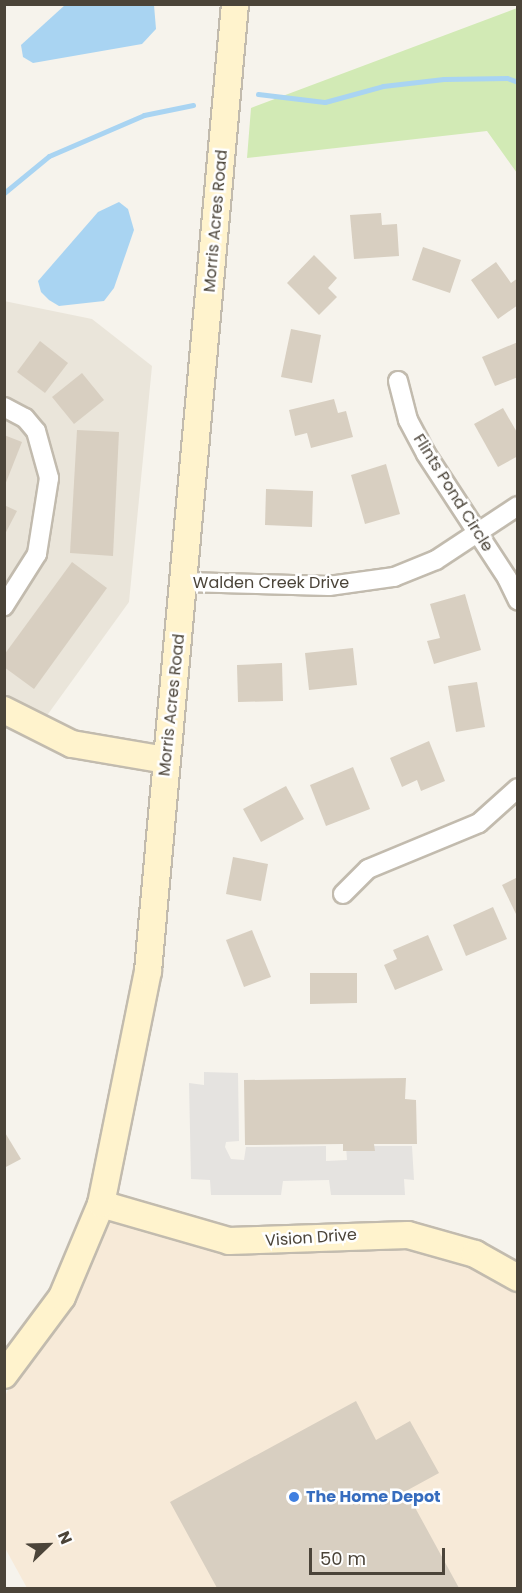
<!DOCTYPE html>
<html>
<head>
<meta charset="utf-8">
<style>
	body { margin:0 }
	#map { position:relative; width:522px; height:1593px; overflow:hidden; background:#f6f3ec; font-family:Poppins,sans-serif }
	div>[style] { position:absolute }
	.residential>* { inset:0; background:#eae5da }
	.commercial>* { inset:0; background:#f7ead8 }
	.green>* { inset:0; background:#d2eab5 }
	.parking>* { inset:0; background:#e5e3e0 }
	.water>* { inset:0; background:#a9d4f2 }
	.stream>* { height:5px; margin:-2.5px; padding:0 2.5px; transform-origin:2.5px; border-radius:2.5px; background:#a9d4f2 }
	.building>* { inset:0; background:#d8cfc1 }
	.roads { filter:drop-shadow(2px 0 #c2bbae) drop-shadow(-2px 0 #c2bbae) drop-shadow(0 2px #c2bbae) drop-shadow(0 -2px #c2bbae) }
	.street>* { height:18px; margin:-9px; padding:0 9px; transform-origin:9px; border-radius:9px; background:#fff }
	.secondary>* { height:26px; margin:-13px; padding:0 13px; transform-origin:13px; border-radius:13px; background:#fff3cd }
	.dots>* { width:16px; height:16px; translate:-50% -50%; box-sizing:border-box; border:3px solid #fff; border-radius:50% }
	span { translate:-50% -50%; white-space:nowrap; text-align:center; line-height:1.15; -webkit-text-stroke:5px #fff; paint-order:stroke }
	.street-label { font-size:16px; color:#4b4439 }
	.shop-label { font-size:16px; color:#366cbe; font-weight:700 }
	.left { translate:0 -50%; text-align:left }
	.frame { position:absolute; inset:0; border:6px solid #4b4439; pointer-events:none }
	.north { position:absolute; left:18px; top:1515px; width:60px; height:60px; -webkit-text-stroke:4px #fff; paint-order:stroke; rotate:67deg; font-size:16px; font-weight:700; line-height:24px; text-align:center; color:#4b4439 }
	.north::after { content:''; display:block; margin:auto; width:21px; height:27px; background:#4b4439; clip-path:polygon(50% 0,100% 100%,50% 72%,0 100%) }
	.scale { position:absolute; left:309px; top:1548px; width:136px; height:27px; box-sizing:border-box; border:3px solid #4b4439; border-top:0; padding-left:8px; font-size:18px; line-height:21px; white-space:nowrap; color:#4b4439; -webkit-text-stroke:4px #fff; paint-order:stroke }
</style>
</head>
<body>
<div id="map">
	<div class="residential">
		<div style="clip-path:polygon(4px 301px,92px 319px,152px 366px,129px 602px,43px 721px,5px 695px)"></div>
	</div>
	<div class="commercial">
		<div style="clip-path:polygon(101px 1204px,196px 1233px,379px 1234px,517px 1278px,517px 1588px,27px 1588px,5px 1548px,5px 1396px)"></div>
	</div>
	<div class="green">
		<div style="clip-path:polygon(517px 8px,517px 173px,487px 131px,247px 158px,251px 108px)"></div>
	</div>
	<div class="parking">
		<div style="clip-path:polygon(204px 1072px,238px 1073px,239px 1141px,226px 1142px,225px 1147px,231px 1159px,244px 1160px,246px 1147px,326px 1146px,326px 1161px,347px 1160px,346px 1146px,412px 1146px,414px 1180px,404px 1179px,405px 1195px,331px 1195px,329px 1180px,283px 1181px,281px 1195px,211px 1195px,210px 1180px,191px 1179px,189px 1083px,204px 1085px)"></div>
	</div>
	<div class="water">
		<div style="clip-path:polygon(65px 5px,154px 5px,156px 29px,142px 44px,33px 63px,23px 57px,21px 45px)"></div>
		<div style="clip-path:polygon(119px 202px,128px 209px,134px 230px,114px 288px,104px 301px,59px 306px,49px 300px,41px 292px,38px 281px,98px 212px)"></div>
	</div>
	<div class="stream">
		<div style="left:258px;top:94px;width:67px;rotate:6.8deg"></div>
		<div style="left:325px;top:102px;width:60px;rotate:-15.4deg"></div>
		<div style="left:383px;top:86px;width:61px;rotate:-6.5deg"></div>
		<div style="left:444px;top:79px;width:63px;rotate:-0.9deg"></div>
		<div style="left:507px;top:78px;width:12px;rotate:20deg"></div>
		<div style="left:4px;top:193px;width:58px;rotate:-39.4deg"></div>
		<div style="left:49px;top:156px;width:103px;rotate:-23.3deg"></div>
		<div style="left:144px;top:115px;width:50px;rotate:-11.5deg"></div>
	</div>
	<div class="building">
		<div style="clip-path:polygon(381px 213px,382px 225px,397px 224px,399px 256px,354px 259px,350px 215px)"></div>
		<div style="clip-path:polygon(423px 247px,461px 260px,450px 293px,412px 280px)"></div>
		<div style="clip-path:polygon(314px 255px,337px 278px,328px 288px,337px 297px,319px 315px,287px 283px)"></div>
		<div style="clip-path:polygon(496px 262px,511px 283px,518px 278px,518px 305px,498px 319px,471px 280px)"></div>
		<div style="clip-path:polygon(291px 329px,321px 335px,312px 383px,281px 377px)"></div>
		<div style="clip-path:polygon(40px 341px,68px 363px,45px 393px,17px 372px)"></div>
		<div style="clip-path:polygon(518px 342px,518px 377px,495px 386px,482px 357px)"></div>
		<div style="clip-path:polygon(82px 373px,104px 400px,74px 424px,52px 397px)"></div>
		<div style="clip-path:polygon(334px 399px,338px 413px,346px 411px,353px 437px,311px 448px,307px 433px,295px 436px,289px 410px)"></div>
		<div style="clip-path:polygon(503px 408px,518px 434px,518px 456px,498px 467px,474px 424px)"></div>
		<div style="clip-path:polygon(77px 430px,119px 432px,113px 556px,70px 553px)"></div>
		<div style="clip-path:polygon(4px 435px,22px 442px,5px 485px,4px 485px)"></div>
		<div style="clip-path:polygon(386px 464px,400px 514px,365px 524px,351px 475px)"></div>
		<div style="clip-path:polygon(266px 489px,313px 491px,312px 527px,265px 525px)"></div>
		<div style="clip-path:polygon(4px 505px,17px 511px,4px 536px)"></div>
		<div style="clip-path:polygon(72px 562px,107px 588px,34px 689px,4px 667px,4px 655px)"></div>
		<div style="clip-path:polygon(465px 594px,481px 650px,434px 664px,427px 641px,440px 638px,430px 604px)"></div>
		<div style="clip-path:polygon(353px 648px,357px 685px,309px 690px,305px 653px)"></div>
		<div style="clip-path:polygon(282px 663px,283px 701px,238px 702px,237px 665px)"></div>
		<div style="clip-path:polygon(477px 682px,485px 727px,456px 732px,448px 686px)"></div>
		<div style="clip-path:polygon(429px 741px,445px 781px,421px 791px,417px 780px,402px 787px,390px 758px)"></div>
		<div style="clip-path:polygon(353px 767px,370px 809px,326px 826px,310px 785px)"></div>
		<div style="clip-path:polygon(286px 786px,304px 819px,261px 842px,243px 809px)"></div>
		<div style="clip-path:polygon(233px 857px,268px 864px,261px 901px,226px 894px)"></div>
		<div style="clip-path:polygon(518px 877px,518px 913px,516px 914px,502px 885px)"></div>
		<div style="clip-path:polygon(493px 907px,507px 939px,466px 956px,453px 925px)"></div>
		<div style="clip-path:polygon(252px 930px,271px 977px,244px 987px,226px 940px)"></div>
		<div style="clip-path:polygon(428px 935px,443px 970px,395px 990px,384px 965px,397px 959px,393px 950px)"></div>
		<div style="clip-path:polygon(310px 973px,357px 973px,357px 1003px,310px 1004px)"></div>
		<div style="clip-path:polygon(406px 1078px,405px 1099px,416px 1100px,417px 1144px,374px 1144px,375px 1151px,343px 1151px,343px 1144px,245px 1145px,244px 1080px)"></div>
		<div style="clip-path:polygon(4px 1131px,21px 1159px,4px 1168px)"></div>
		<div style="clip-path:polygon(356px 1401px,376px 1440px,410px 1421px,439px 1473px,406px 1491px,459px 1588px,217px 1588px,170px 1502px)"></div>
	</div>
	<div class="roads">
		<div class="street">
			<div style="left:398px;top:381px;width:40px;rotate:75.6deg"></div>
			<div style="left:408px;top:420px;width:38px;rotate:62deg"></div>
			<div style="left:426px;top:454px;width:148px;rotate:56.8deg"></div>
			<div style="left:507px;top:578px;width:25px;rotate:64deg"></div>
			<div style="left:4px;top:407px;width:24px;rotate:28deg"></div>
			<div style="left:25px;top:418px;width:17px;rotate:50deg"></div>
			<div style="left:36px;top:431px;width:49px;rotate:74.5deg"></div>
			<div style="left:49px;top:478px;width:77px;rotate:99deg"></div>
			<div style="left:37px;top:554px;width:62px;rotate:122.4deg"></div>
			<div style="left:185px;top:582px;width:144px;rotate:1.6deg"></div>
			<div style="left:329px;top:586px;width:66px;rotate:-7.9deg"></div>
			<div style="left:394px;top:577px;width:45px;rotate:-22deg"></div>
			<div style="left:436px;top:560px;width:98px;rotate:-33.4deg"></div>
			<div style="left:343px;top:894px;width:35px;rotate:-45deg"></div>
			<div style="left:368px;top:869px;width:120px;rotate:-22.5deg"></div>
			<div style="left:479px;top:823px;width:52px;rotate:-41.9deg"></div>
		</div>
		<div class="secondary">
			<div style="left:4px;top:710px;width:76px;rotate:26.6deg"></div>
			<div style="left:72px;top:744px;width:95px;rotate:9.7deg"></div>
			<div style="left:101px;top:1204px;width:133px;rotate:16.1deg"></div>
			<div style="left:229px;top:1241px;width:179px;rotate:-1.9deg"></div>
			<div style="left:408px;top:1235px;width:70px;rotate:15.8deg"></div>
			<div style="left:475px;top:1254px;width:49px;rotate:29.2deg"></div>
			<div style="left:4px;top:1375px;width:97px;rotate:-53.4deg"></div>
			<div style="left:62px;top:1297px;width:101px;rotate:-67.2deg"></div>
			<div style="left:101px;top:1204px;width:238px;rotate:-78.6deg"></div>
			<div style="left:148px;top:971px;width:971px;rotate:-84.86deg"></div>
		</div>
	</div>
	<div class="dots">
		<div style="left:294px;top:1497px;background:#3f7fe0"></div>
	</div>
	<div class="street-label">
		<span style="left:216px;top:221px;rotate:-85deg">Morris Acres Road</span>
		<span style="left:453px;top:493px;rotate:58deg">Flints Pond Circle</span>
		<span style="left:271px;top:583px">Walden Creek Drive</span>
		<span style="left:172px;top:705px;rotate:-84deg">Morris Acres Road</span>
		<span style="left:311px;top:1238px;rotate:-4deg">Vision Drive</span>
	</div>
	<div class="shop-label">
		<span class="left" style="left:306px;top:1497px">The Home Depot</span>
	</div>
	<div class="frame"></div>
	<div class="north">N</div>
	<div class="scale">50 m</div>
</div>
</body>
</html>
